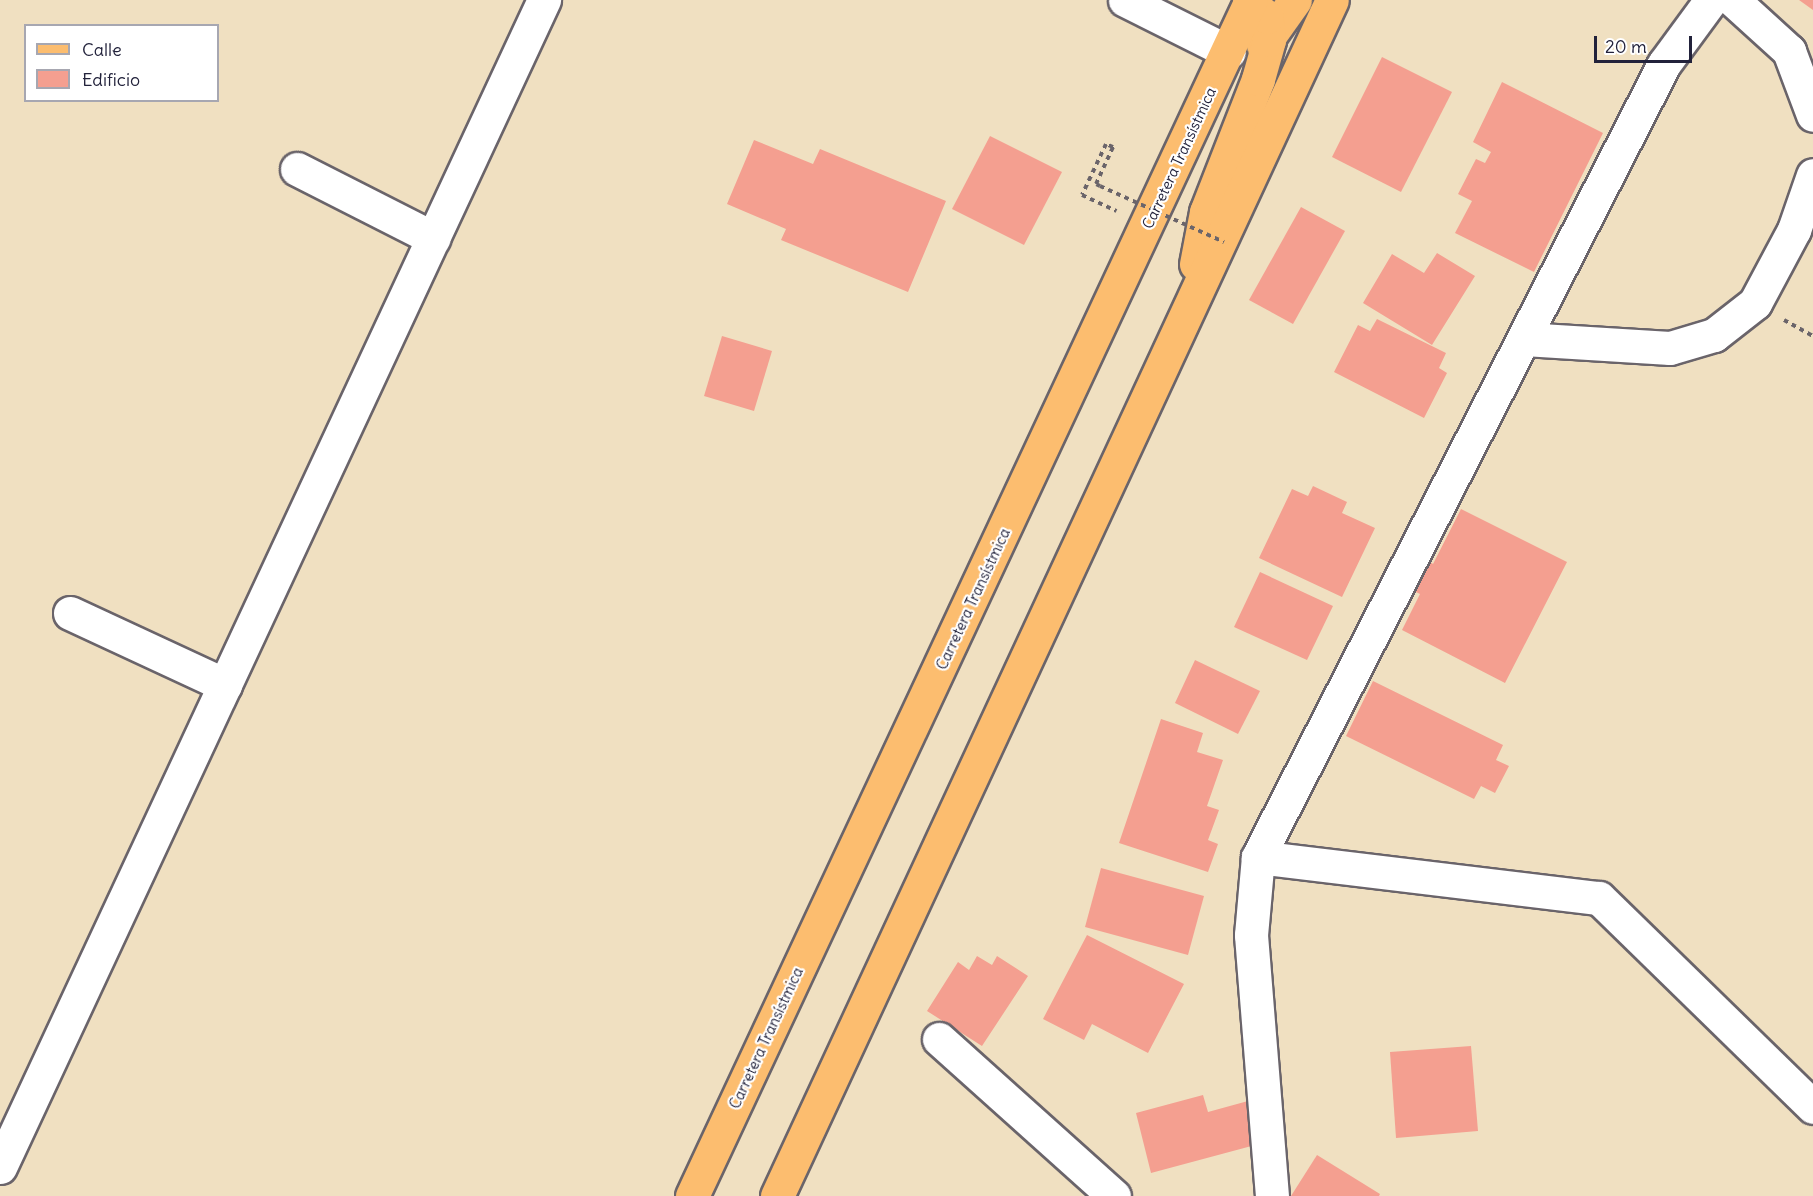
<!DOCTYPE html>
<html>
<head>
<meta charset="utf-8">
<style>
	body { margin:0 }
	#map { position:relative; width:1813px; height:1196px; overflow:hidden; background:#f0e0c1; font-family:Delius,sans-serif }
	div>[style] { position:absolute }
	.building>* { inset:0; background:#f49f90 }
	.path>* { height:4px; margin-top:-2px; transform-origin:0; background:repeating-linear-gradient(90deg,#6a646a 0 4.5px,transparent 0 9px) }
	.roads { filter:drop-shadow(2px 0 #6a646a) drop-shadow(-2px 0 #6a646a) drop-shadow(0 2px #6a646a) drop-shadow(0 -2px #6a646a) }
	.minor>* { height:33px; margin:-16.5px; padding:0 16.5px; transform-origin:16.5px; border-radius:16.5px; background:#fff }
	.major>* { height:33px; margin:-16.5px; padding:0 16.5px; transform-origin:16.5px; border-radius:16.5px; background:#fcbd6f }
	.path-bridge>* { height:4px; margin-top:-2px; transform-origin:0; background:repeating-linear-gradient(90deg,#6a646a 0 4.5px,transparent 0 9px) }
	span { translate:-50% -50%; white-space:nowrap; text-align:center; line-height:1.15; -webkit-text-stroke:4.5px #fff; paint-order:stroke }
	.street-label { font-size:15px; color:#22223b }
	.legend { position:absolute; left:24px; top:24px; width:195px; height:78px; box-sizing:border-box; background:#fff; border:2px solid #a7a7b1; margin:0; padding:8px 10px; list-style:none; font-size:18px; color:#22223b }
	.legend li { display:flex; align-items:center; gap:12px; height:30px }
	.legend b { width:30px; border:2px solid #a7a7b1 }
	.scale { position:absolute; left:1594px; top:36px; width:98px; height:27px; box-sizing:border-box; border:3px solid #22223b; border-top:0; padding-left:8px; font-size:18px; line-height:21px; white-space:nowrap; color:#22223b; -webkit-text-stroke:4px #fff; paint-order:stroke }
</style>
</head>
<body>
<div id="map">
	<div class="building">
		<div style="clip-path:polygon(1799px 0,1813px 0,1813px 10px)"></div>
		<div style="clip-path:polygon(1382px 57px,1452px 92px,1401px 192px,1332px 157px)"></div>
		<div style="clip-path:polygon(1502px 82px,1603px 133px,1534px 272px,1455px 233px,1472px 201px,1458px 194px,1476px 159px,1485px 163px,1491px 152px,1473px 142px)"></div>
		<div style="clip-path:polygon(990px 136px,1062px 172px,1024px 245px,952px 209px)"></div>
		<div style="clip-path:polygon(754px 140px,813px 164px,820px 149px,946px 201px,908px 292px,781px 240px,786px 229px,727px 204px)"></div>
		<div style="clip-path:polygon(1301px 207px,1345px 231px,1293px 324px,1249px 300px)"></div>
		<div style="clip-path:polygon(1437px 253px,1475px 276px,1432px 345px,1363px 303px,1392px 254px,1424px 273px)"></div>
		<div style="clip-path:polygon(1377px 319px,1446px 353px,1439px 368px,1447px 373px,1424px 418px,1334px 372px,1358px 325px,1370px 331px)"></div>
		<div style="clip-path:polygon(722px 336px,772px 351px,754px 411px,704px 396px)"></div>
		<div style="clip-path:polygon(1313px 486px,1347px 502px,1342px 513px,1375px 528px,1342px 597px,1259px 558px,1292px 489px,1308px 496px)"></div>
		<div style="clip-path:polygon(1461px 509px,1567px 562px,1505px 683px,1402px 630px,1420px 594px,1406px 587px,1422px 556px,1433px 564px)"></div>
		<div style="clip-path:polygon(1260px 572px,1333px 606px,1307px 660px,1234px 627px)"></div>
		<div style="clip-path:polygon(1195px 660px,1260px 691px,1238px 734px,1175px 703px)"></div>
		<div style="clip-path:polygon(1373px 681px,1503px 745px,1496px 760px,1509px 766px,1495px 793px,1481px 786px,1474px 799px,1346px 736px)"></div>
		<div style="clip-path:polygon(1161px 719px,1203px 733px,1197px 752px,1223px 760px,1207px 806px,1219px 810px,1208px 840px,1218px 844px,1208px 872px,1119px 843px)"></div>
		<div style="clip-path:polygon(1101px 868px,1204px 896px,1188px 955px,1085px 927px)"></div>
		<div style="clip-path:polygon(1087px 935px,1184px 984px,1148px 1053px,1092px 1024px,1084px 1040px,1043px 1019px)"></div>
		<div style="clip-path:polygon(977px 956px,992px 965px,997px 956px,1028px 976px,982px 1046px,927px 1011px,958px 962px,969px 970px)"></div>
		<div style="clip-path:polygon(1471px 1046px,1478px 1131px,1396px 1138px,1390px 1052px)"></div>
		<div style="clip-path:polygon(1203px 1095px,1208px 1112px,1248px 1101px,1259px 1144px,1151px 1173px,1136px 1113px)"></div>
		<div style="clip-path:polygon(1317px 1155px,1380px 1194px,1379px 1196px,1291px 1196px)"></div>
	</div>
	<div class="path">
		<div style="left:1100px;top:186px;width:4px;rotate:-153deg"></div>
		<div style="left:1096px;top:184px;width:41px;rotate:-65.3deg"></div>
		<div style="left:1113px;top:147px;width:8px;rotate:-157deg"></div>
		<div style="left:1106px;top:144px;width:56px;rotate:115.2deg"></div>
		<div style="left:1082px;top:195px;width:38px;rotate:25deg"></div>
		<div style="left:1784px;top:320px;width:33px;rotate:29deg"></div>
	</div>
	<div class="roads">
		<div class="minor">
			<div style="left:1125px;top:0;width:116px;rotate:26.6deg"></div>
			<div style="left:1733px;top:0;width:76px;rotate:42.3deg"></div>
			<div style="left:1789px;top:51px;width:68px;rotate:69.4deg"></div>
			<div style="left:297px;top:169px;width:153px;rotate:26.9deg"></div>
			<div style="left:1524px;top:339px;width:146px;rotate:3.5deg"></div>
			<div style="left:1670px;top:348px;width:46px;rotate:-16.5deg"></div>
			<div style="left:1714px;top:335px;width:52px;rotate:-38deg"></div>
			<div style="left:1755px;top:303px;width:83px;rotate:-61.9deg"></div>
			<div style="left:1794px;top:230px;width:58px;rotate:-70.9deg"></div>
			<div style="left:70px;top:613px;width:171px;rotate:24.9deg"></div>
			<div style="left:1258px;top:857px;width:343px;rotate:6.9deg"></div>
			<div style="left:1599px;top:898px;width:299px;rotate:44.3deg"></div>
			<div style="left:939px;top:1039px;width:235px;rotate:41.9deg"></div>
			<div style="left:0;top:1167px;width:1288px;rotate:-65.01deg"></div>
			<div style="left:1272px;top:1196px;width:262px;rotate:-94.6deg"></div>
			<div style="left:1251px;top:935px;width:78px;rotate:-84.9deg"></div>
			<div style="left:1258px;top:857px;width:891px;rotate:-62.89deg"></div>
			<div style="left:1664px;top:64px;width:79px;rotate:-53.7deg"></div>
		</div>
		<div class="major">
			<div style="left:1263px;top:45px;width:55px;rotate:-54.6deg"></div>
			<div style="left:1196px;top:264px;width:53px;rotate:-79.1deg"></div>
			<div style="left:1206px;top:212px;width:143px;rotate:-68.6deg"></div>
			<div style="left:1258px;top:79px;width:41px;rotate:-74.2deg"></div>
			<div style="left:1269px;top:40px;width:23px;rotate:-95deg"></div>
			<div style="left:1267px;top:17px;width:23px;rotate:-142deg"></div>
			<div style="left:692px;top:1196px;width:1320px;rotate:-64.95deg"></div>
			<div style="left:777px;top:1196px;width:1318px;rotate:-65.11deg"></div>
		</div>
	</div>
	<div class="path-bridge">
		<div style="left:1100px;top:186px;width:136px;rotate:24.3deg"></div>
	</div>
	<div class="street-label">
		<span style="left:1179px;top:158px;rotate:-65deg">Carretera Transístmica</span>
		<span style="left:973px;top:599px;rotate:-65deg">Carretera Transístmica</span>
		<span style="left:766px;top:1038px;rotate:-65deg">Carretera Transístmica</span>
	</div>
	<ul class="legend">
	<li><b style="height:8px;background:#fcbd6f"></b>Calle</li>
	<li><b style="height:16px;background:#f49f90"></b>Edificio</li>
	</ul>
	<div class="scale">20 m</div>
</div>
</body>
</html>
